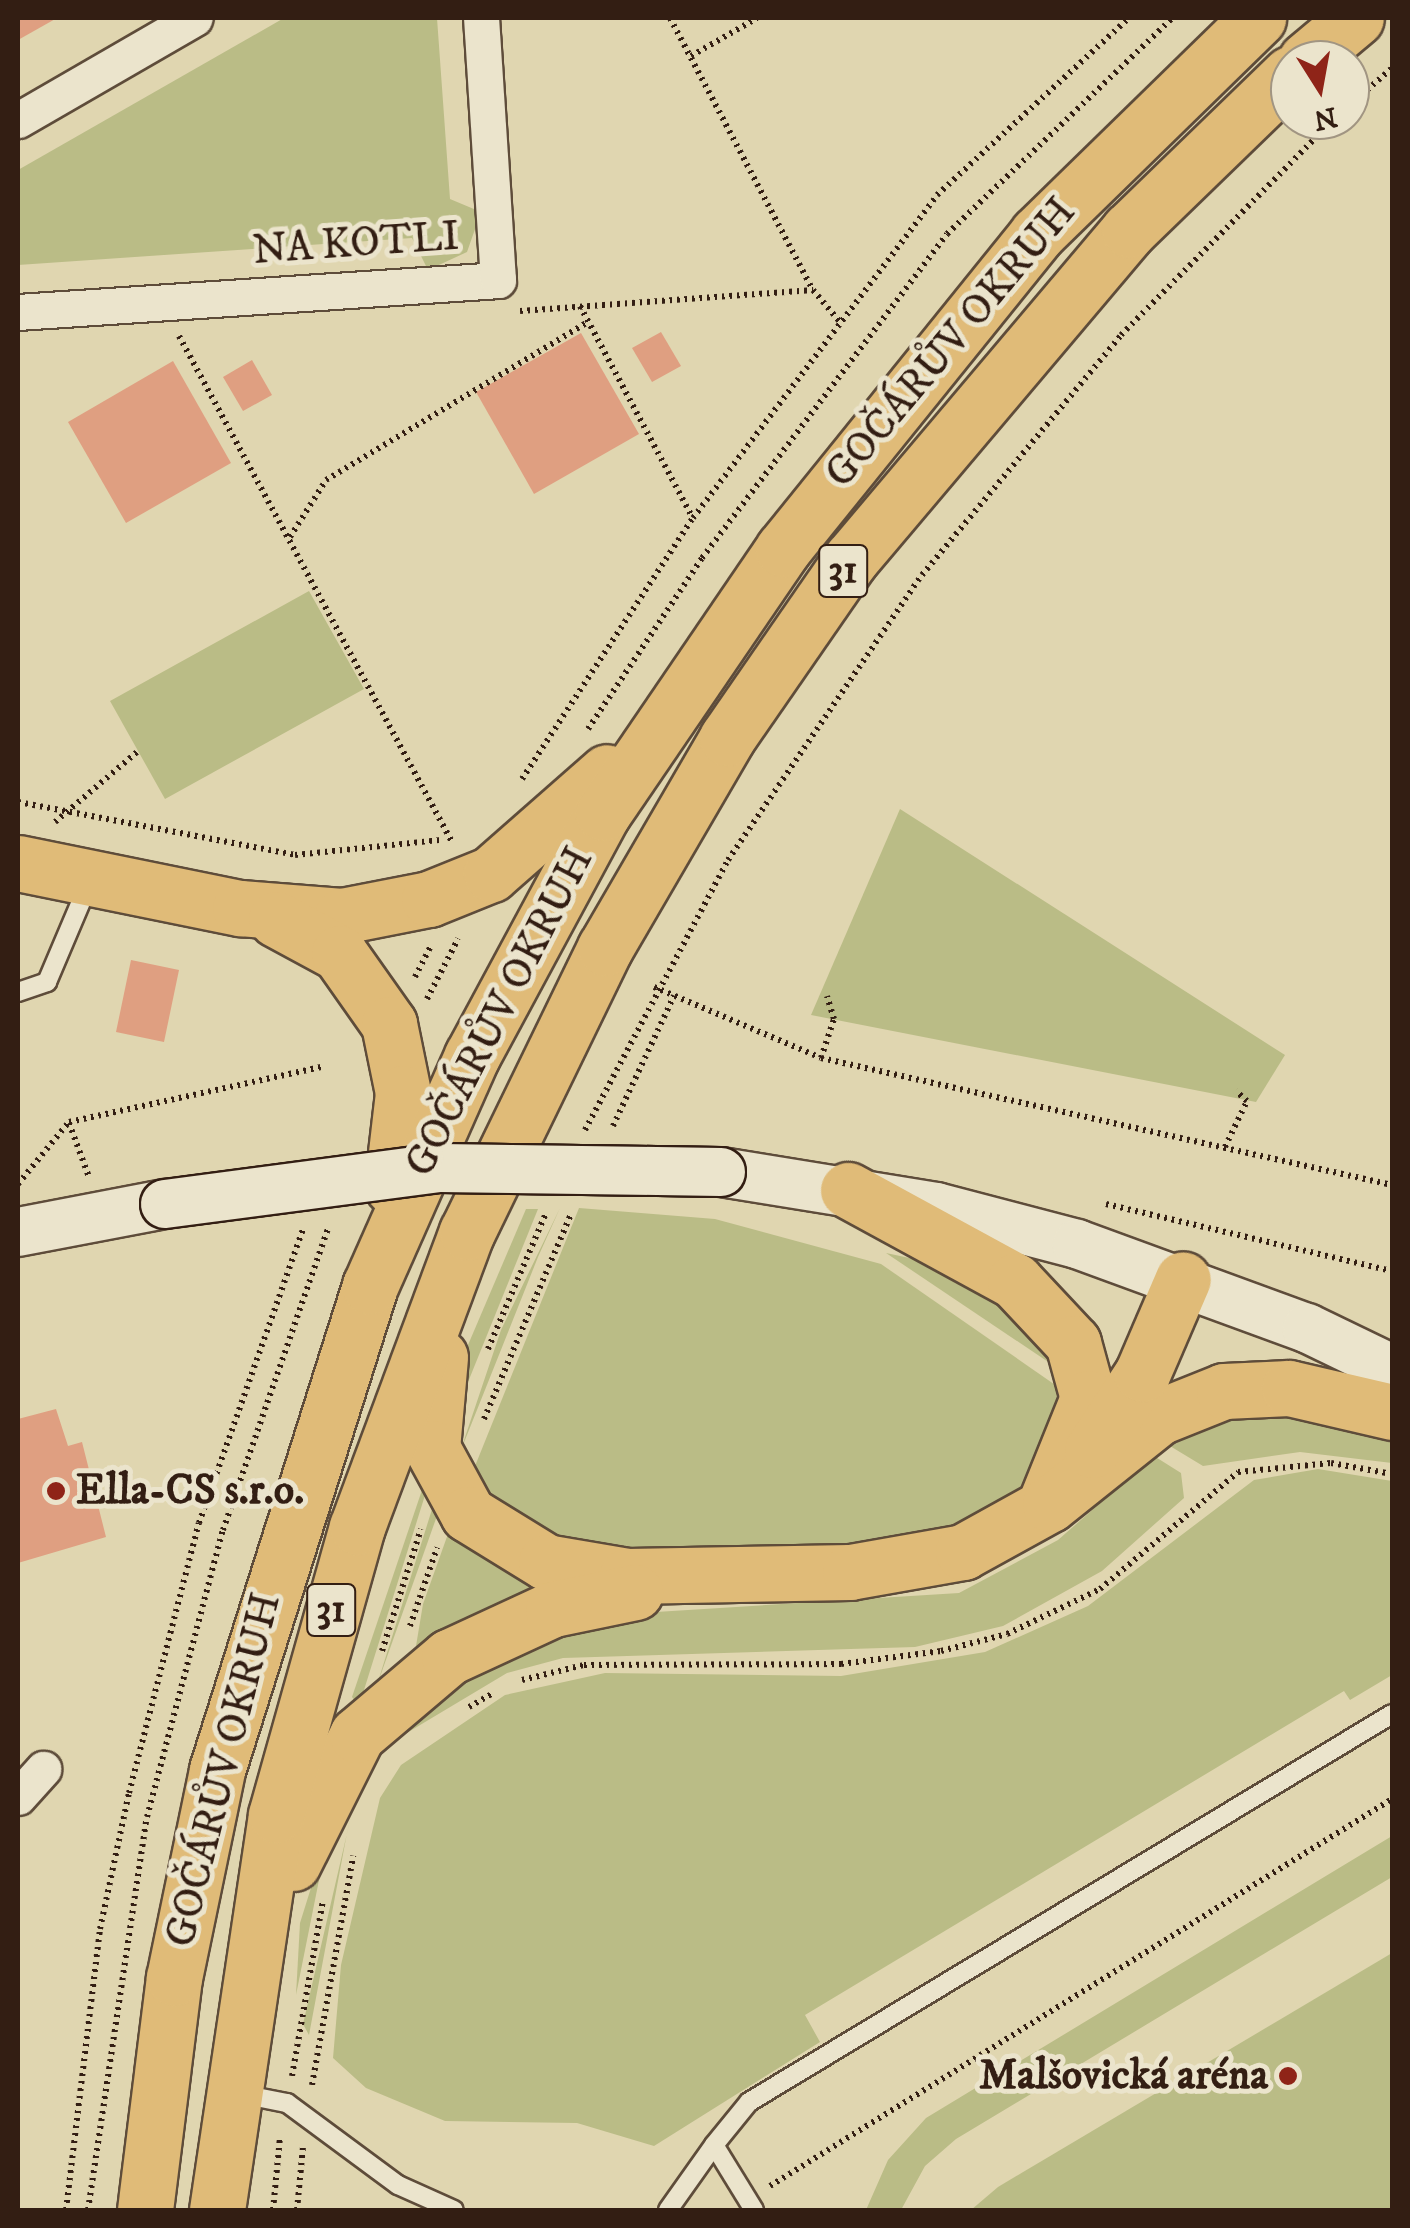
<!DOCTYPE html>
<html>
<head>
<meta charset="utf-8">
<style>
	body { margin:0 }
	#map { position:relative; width:1410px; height:2228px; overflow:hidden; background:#e0d6b0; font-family:"IM FELL DW Pica",serif }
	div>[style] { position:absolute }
	.green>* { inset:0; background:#babc86 }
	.building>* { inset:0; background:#df9f81 }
	.path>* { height:6px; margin-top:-3px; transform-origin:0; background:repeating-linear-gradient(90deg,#331e13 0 2.5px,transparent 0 7.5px) }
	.roads { filter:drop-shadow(2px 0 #5e4c3a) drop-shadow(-2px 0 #5e4c3a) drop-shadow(0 2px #5e4c3a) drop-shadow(0 -2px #5e4c3a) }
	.lane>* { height:18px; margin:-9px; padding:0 9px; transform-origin:9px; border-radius:9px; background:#ebe4cc }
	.street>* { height:35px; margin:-17.5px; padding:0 17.5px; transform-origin:17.5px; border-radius:17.5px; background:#ebe4cc }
	.secondary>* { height:48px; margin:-24px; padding:0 24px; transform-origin:24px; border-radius:24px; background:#ebe4cc }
	.primary>* { height:55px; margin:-27.5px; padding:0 27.5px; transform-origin:27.5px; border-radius:27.5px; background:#e0bb78 }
	.bridges { filter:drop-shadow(2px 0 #331e13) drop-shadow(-2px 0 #331e13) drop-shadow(0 2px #331e13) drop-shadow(0 -2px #331e13) }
	.secondary-bridge>* { height:48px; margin:-24px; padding:0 24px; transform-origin:24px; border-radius:24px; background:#ebe4cc }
	.dots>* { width:28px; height:28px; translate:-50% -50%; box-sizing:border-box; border:5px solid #ebe4cc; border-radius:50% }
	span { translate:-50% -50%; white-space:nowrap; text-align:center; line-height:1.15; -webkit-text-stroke:10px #ebe4cc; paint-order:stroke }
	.shield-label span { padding:2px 8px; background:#ebe4cc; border:2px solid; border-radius:8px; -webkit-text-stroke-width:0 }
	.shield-label { font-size:40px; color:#331e13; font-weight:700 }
	.street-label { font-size:42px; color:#331e13 }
	.poi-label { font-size:42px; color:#331e13; font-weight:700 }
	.left { translate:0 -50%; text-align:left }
	.right { translate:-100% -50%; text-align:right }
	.frame { position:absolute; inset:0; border:20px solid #331e13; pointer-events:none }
	.north { position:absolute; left:1270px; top:40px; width:100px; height:100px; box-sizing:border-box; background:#ebe4cc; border:2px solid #a19582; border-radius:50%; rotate:169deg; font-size:28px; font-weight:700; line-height:40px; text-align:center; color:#331e13 }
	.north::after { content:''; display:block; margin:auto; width:35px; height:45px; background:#8f2418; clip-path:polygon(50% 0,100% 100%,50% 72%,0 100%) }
</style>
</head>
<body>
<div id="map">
	<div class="green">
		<div style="clip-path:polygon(284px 18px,437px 18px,450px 199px,481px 212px,467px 252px,428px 270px,412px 238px,18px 265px,18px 170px)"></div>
		<div style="clip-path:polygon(309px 591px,364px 689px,165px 799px,110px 701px)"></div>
		<div style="clip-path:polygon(900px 809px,1285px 1055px,1256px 1102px,811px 1015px)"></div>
		<div style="clip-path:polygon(560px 1208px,538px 1257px,459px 1455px,501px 1330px)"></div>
		<div style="clip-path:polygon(579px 1208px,715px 1219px,881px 1264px,1074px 1398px,1057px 1449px,1013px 1496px,956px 1527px,885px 1542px,598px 1553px,515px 1523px,471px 1476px)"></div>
		<div style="clip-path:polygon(526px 1209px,538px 1209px,449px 1429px,465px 1352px)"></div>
		<div style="clip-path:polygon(886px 1253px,947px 1266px,1019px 1299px,1072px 1378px)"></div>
		<div style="clip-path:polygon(1250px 1407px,1341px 1422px,1392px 1443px,1392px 1463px,1300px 1452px,1203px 1466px,1165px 1443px)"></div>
		<div style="clip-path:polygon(1154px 1456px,1181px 1473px,1184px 1498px,1102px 1571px,1003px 1626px,915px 1647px,563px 1658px,507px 1673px,385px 1746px,492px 1655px,624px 1614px,959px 1593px,1058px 1540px)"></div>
		<div style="clip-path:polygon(1318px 1469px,1392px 1481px,1392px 1675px,1350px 1700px,1344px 1691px,805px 2015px,820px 2042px,654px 2146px,577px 2123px,445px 2121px,366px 2088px,333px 2058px,341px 1965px,380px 1798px,401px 1765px,505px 1695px,605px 1673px,841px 1676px,985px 1652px,1088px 1606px,1254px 1480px)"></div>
		<div style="clip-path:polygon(422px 1490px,426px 1492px,359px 1706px,352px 1697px)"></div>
		<div style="clip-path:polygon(433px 1506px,438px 1513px,376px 1688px)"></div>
		<div style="clip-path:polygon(449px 1531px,533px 1590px,415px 1652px,423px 1604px)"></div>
		<div style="clip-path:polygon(360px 1777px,347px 1833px,309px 2035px,303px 2024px)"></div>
		<div style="clip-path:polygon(329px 1830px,296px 1995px,300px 1923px)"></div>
		<div style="clip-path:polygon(1392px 1836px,1392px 1877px,956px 2139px,925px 2166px,901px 2210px,866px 2210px,888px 2160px,926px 2118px)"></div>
		<div style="clip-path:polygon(1392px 1953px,1392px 2210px,971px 2210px,998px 2187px)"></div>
	</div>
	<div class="building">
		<div style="clip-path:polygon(18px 18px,57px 18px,18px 40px)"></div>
		<div style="clip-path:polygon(661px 332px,681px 366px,652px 382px,632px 348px)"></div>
		<div style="clip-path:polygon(581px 333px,639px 434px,534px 494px,476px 392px)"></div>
		<div style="clip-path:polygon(252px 360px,272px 395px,243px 411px,223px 377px)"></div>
		<div style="clip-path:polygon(173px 361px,231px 463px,126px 523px,68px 422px)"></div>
		<div style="clip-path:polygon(131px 960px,179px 970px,164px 1042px,116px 1032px)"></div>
		<div style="clip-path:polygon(56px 1409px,68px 1446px,82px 1442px,106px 1537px,18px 1563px,18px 1419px)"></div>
	</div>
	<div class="path">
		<div style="left:670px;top:18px;width:307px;rotate:62.3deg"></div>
		<div style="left:813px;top:290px;width:42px;rotate:49.8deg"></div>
		<div style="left:691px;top:56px;width:76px;rotate:-29.9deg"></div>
		<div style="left:1350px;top:105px;width:56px;rotate:-41.4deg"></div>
		<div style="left:580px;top:306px;width:239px;rotate:62deg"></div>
		<div style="left:520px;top:311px;width:294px;rotate:-4.1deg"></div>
		<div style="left:179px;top:336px;width:573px;rotate:61.65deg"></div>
		<div style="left:290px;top:537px;width:67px;rotate:-57.7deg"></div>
		<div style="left:326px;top:480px;width:306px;rotate:-31.1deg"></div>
		<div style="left:588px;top:729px;width:206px;rotate:-56.3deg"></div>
		<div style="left:702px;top:558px;width:406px;rotate:-52.9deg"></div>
		<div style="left:947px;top:234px;width:312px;rotate:-43.8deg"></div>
		<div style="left:522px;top:779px;width:312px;rotate:-56.8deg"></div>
		<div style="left:693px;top:518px;width:405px;rotate:-52.9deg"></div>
		<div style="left:937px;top:195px;width:261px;rotate:-42.7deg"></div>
		<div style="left:18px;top:802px;width:282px;rotate:10.8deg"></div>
		<div style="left:295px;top:855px;width:147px;rotate:-5.9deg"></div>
		<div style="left:55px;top:822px;width:109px;rotate:-40.5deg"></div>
		<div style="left:415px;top:977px;width:33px;rotate:-63deg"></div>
		<div style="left:654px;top:987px;width:181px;rotate:23deg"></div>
		<div style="left:821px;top:1058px;width:585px;rotate:12.54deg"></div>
		<div style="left:427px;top:999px;width:68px;rotate:-62.7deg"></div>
		<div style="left:821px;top:1058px;width:41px;rotate:-71.6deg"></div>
		<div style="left:834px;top:1019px;width:24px;rotate:-107deg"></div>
		<div style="left:69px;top:1123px;width:58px;rotate:69.7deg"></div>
		<div style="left:613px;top:1126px;width:144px;rotate:-64.9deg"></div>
		<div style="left:585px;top:1130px;width:306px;rotate:-62.1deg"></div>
		<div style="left:728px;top:860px;width:345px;rotate:-55.8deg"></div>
		<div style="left:922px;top:575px;width:312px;rotate:-50.3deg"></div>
		<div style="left:1121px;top:335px;width:302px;rotate:-45.4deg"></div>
		<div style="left:1225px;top:1147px;width:51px;rotate:-64.4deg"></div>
		<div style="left:1247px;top:1101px;width:15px;rotate:-138deg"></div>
		<div style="left:18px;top:1184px;width:80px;rotate:-50.6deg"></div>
		<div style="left:69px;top:1122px;width:258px;rotate:-12.3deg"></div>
		<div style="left:1106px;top:1204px;width:294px;rotate:13.2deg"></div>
		<div style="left:488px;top:1349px;width:148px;rotate:-66.9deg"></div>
		<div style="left:484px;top:1419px;width:223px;rotate:-67deg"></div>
		<div style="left:410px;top:1626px;width:83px;rotate:-70.9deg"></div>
		<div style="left:382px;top:1651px;width:128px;rotate:-72.3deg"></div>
		<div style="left:522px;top:1680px;width:64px;rotate:-13.6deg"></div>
		<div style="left:584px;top:1665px;width:257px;rotate:-0.2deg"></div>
		<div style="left:841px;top:1664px;width:101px;rotate:-7.4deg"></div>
		<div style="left:941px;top:1651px;width:68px;rotate:-14.4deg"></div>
		<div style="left:1007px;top:1634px;width:103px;rotate:-25.8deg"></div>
		<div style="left:1100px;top:1589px;width:181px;rotate:-40.3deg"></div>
		<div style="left:1238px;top:1472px;width:93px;rotate:-5.5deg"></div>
		<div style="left:1331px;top:1463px;width:62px;rotate:10.2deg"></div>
		<div style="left:469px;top:1707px;width:28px;rotate:-30deg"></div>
		<div style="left:292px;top:2076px;width:178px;rotate:-80deg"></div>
		<div style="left:312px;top:2085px;width:233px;rotate:-79.8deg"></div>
		<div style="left:770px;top:2186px;width:733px;rotate:-31.89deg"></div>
		<div style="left:66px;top:2210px;width:283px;rotate:-83.1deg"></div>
		<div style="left:100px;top:1929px;width:139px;rotate:-78deg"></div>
		<div style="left:129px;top:1793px;width:279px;rotate:-75.5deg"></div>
		<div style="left:199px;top:1523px;width:311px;rotate:-70.5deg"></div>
		<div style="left:88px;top:2210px;width:397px;rotate:-81.5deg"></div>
		<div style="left:147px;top:1817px;width:297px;rotate:-75.2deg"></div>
		<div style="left:223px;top:1530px;width:322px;rotate:-70.8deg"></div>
		<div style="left:273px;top:2210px;width:73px;rotate:-84.5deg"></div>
		<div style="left:297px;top:2210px;width:63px;rotate:-84.6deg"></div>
	</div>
	<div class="roads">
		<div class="lane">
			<div style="left:18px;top:992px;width:31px;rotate:-19deg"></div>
			<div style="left:47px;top:982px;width:108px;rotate:-67deg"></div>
			<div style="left:241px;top:2094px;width:47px;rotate:11.1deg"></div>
			<div style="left:287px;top:2103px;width:138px;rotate:36.5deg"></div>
			<div style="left:398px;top:2185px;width:61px;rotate:24.1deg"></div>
			<div style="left:668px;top:2210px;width:80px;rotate:-54.7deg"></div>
			<div style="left:754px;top:2210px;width:76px;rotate:-121.6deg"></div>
			<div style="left:714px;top:2145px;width:55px;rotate:-50.9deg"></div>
			<div style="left:749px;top:2102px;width:751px;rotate:-31.11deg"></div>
		</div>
		<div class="street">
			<div style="left:18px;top:120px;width:204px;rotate:-30deg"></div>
			<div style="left:18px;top:312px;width:481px;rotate:-3.8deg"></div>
			<div style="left:498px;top:280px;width:263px;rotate:-93.7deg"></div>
			<div style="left:18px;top:1797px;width:38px;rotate:-48deg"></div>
		</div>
		<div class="secondary">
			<div style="left:721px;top:1172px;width:218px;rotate:9.2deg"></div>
			<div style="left:936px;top:1207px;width:146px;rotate:14.7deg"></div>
			<div style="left:1077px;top:1244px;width:245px;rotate:20.1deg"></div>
			<div style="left:1307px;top:1328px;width:94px;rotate:25.8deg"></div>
			<div style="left:18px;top:1232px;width:150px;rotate:-10.8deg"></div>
		</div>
		<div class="primary">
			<div style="left:1306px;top:60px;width:65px;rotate:-40deg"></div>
			<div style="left:18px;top:863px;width:227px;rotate:11.5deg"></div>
			<div style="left:240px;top:908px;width:102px;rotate:4.5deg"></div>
			<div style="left:342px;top:916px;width:89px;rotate:-11.1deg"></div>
			<div style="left:429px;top:899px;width:67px;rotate:-22deg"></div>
			<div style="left:491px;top:874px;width:154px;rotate:-41.3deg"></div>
			<div style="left:276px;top:919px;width:72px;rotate:28.4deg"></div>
			<div style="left:339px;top:953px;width:87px;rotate:54.8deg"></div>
			<div style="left:389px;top:1024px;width:70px;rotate:78.5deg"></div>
			<div style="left:403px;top:1093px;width:94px;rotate:96.7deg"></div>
			<div style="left:848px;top:1190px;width:190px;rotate:28.6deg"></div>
			<div style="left:1015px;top:1281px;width:85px;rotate:46.9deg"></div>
			<div style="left:1073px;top:1343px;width:57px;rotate:74.7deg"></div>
			<div style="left:1088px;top:1398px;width:107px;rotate:112deg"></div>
			<div style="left:440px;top:1357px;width:91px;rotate:95deg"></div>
			<div style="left:432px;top:1448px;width:75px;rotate:61.4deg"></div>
			<div style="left:468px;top:1514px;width:92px;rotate:31.6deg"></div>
			<div style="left:546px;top:1562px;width:82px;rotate:9.8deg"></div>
			<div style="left:627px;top:1576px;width:223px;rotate:-1deg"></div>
			<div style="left:850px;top:1572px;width:115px;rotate:-10deg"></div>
			<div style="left:963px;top:1552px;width:99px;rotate:-28.9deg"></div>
			<div style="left:1050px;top:1504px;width:139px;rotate:-38.6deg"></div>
			<div style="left:1159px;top:1417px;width:70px;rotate:-21.8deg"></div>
			<div style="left:1224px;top:1391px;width:65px;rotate:-2.6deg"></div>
			<div style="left:1289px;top:1388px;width:106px;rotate:13.1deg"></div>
			<div style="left:1092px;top:1450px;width:91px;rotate:-56.7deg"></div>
			<div style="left:1142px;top:1374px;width:103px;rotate:-66.7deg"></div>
			<div style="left:293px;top:1863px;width:143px;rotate:-63.4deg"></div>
			<div style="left:357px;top:1735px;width:121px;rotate:-40.3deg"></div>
			<div style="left:449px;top:1657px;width:115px;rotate:-24.8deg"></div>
			<div style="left:553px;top:1609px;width:84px;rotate:-11.7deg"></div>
			<div style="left:145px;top:2210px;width:234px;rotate:-82.9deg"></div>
			<div style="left:174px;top:1978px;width:212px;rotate:-78.3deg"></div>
			<div style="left:217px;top:1770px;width:508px;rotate:-72.46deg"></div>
			<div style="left:370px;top:1286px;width:252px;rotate:-66.1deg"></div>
			<div style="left:472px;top:1056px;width:276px;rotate:-61.7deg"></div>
			<div style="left:603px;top:813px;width:320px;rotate:-55.7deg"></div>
			<div style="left:783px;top:549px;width:405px;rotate:-51.1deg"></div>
			<div style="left:1037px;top:234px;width:309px;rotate:-44.3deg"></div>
			<div style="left:217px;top:2210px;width:399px;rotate:-81.5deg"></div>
			<div style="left:276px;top:1815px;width:299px;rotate:-74.3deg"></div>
			<div style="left:357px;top:1527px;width:315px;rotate:-69.6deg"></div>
			<div style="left:467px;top:1232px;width:316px;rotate:-64.1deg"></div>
			<div style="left:605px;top:948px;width:243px;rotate:-59.8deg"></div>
			<div style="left:727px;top:738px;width:218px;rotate:-55.3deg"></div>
			<div style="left:851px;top:559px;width:431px;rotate:-49.8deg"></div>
			<div style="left:1129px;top:230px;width:224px;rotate:-44.1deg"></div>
		</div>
	</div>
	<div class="bridges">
		<div class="secondary-bridge">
			<div style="left:165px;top:1204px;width:277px;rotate:-7.5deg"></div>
			<div style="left:440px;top:1168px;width:281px;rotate:0.8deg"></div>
		</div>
	</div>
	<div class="dots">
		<div style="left:56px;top:1491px;background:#8f2418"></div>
		<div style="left:1288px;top:2076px;background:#8f2418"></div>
	</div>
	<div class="shield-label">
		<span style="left:843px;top:571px">31</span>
		<span style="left:331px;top:1610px">31</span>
	</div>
	<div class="street-label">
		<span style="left:356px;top:244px;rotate:-4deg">NA KOTLI</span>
		<span style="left:951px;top:343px;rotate:-50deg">GOČÁRŮV OKRUH</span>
		<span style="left:500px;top:1012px;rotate:-63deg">GOČÁRŮV OKRUH</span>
		<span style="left:224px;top:1770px;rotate:-76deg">GOČÁRŮV OKRUH</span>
	</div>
	<div class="poi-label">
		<span class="left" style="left:76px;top:1491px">Ella-CS s.r.o.</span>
		<span class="right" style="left:1268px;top:2076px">Malšovická aréna</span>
	</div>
	<div class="frame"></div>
	<div class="north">N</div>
</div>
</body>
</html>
